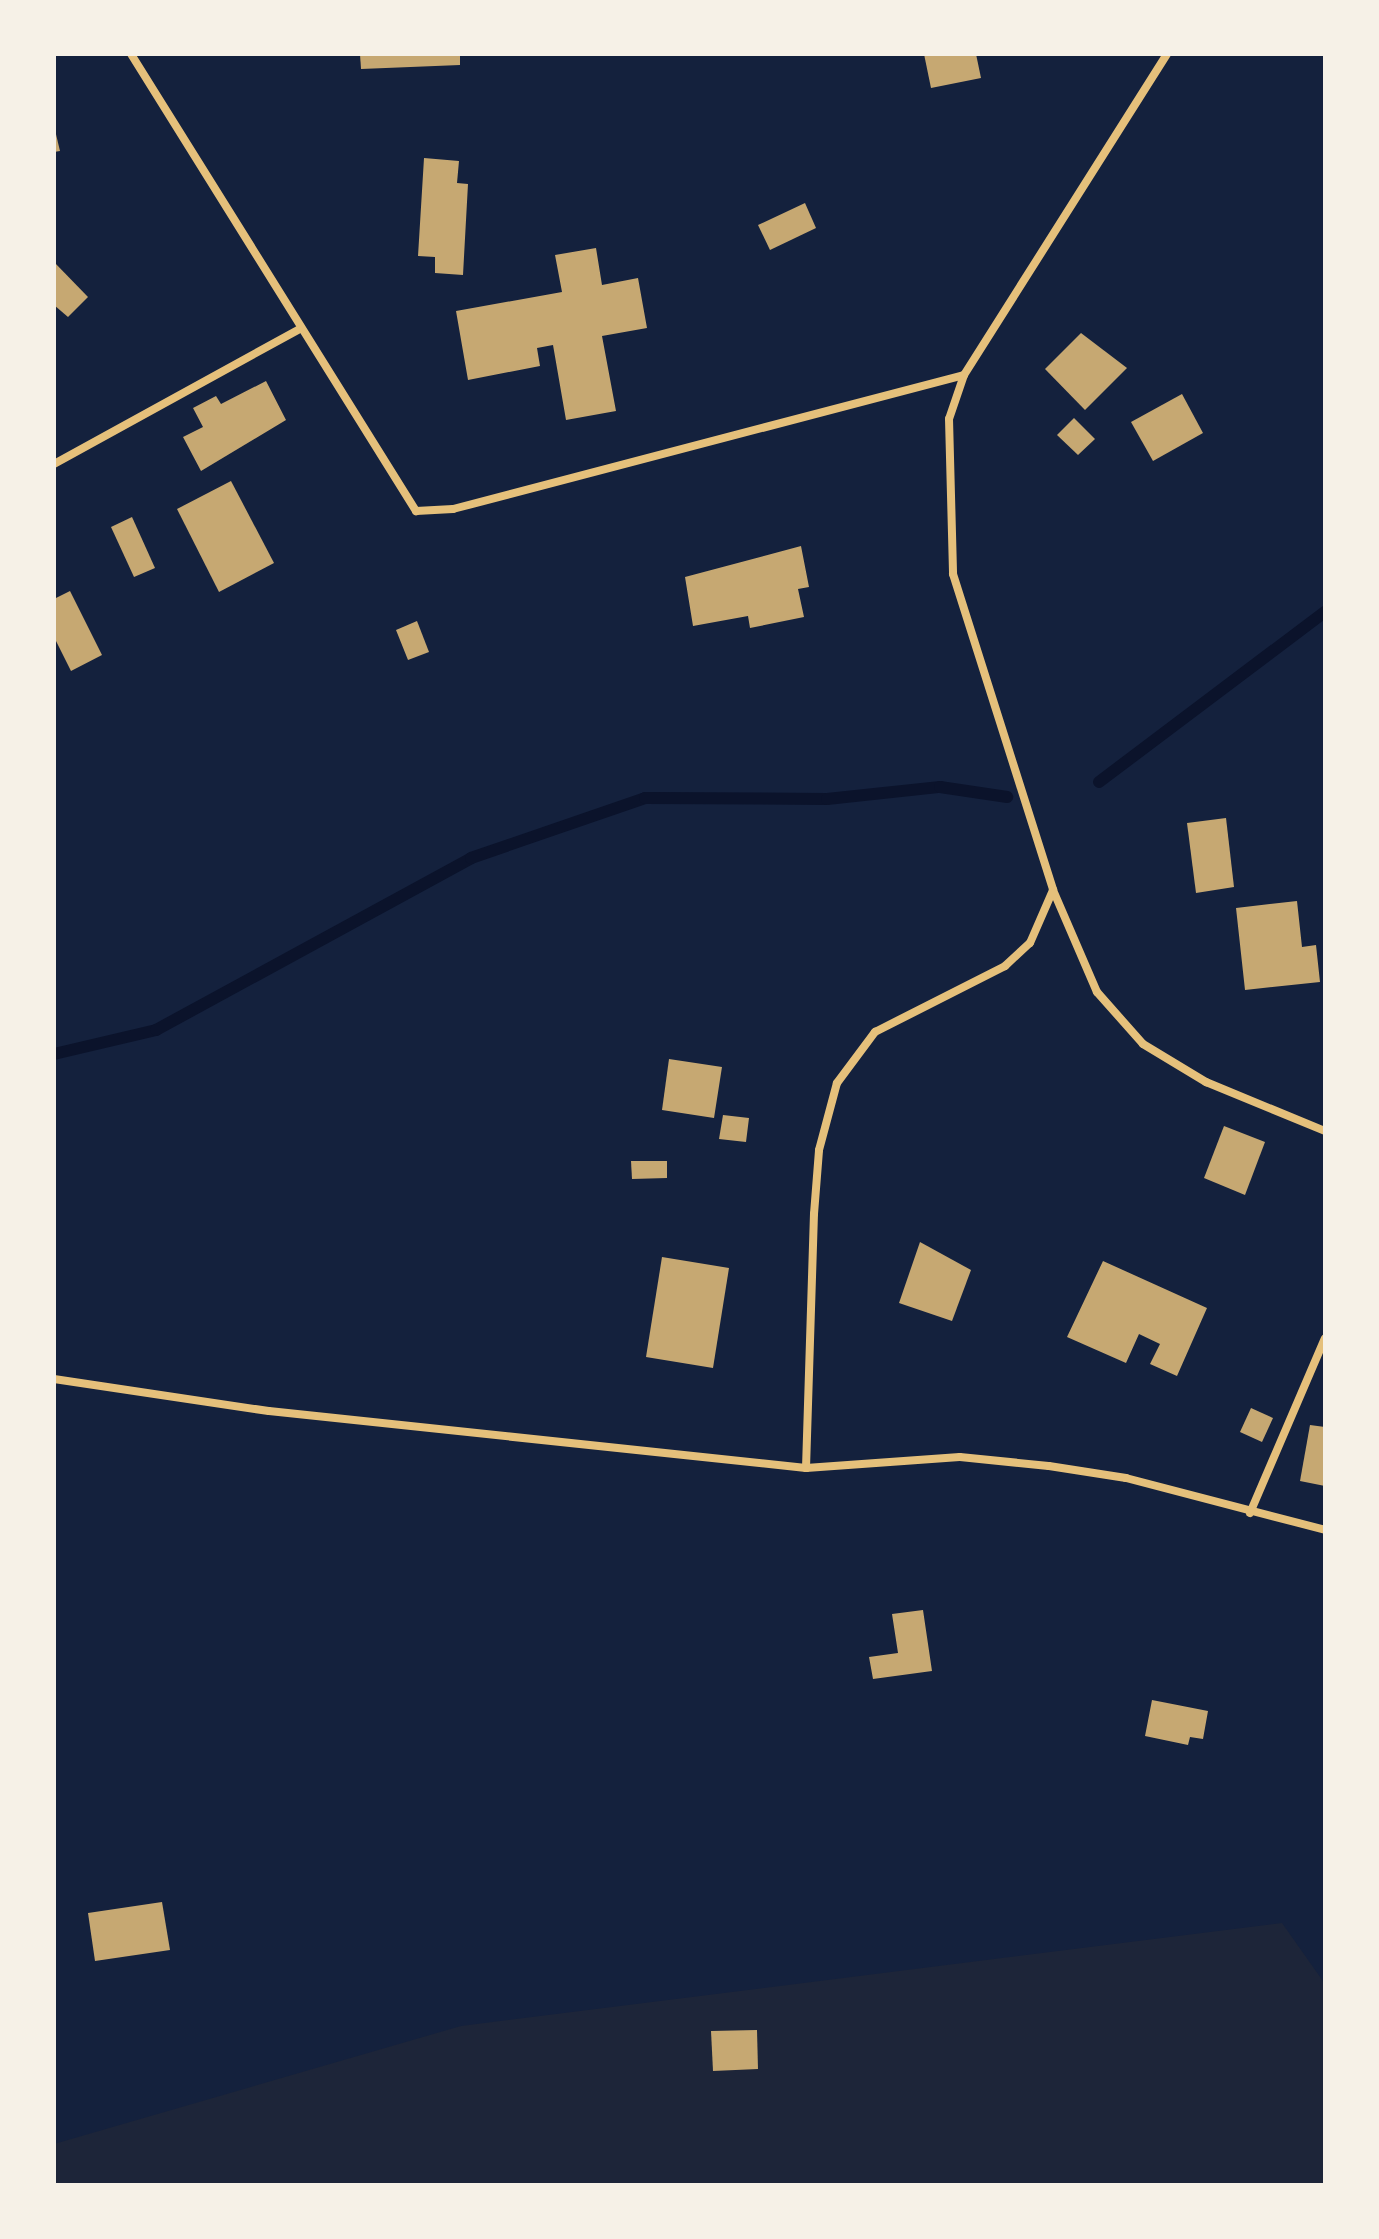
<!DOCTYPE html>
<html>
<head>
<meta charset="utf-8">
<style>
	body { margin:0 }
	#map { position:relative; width:1379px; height:2239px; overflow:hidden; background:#14213d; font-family:Barlow,sans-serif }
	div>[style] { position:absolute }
	.green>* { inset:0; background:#1d2539 }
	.stream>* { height:12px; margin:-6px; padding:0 6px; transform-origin:6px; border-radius:6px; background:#0b132b }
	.building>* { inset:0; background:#c6a872 }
	.minor>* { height:8px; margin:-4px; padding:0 4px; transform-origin:4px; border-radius:4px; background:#e5c07b }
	span { translate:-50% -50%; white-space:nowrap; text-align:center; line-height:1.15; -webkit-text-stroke:7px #f6f1e7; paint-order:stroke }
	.frame { position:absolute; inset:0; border:56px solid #f6f1e7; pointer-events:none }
</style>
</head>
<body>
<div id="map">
	<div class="green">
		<div style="clip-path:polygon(1282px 1923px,1325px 1984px,1325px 2185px,54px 2185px,54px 2144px,461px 2026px)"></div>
	</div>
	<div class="stream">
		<div style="left:1099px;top:782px;width:283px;rotate:-37deg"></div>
		<div style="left:54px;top:1054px;width:105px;rotate:-13.2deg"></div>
		<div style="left:156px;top:1030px;width:359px;rotate:-28.6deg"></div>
		<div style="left:471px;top:858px;width:184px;rotate:-19deg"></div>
		<div style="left:645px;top:798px;width:182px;rotate:0.3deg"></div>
		<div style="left:827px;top:799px;width:114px;rotate:-6.1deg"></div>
		<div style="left:940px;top:787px;width:68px;rotate:8.5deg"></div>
	</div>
	<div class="building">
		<div style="clip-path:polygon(360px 54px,460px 54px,460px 65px,361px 69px)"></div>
		<div style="clip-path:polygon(924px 54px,976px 54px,981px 78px,931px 88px)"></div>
		<div style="clip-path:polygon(54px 126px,60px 151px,54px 152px)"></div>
		<div style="clip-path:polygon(424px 158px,459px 161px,457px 183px,468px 184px,463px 275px,435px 273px,435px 257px,418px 256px)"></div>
		<div style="clip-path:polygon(805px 203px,816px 228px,770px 250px,758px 225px)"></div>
		<div style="clip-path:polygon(596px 248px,602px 285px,638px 278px,647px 328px,602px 336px,616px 411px,566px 420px,553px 345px,537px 348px,540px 366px,468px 380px,456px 311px,562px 292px,555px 255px)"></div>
		<div style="clip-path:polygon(54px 262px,88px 297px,68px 317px,54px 305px)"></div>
		<div style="clip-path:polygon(1081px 333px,1127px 368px,1085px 410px,1045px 369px)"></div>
		<div style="clip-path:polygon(266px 381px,286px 420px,201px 471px,183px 437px,203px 427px,193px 408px,216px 396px,221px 404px)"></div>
		<div style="clip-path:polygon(1182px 394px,1203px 433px,1153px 461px,1131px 422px)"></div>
		<div style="clip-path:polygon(1074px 418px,1095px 439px,1078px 455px,1057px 435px)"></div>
		<div style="clip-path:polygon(231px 481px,274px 563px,219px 592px,177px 509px)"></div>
		<div style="clip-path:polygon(132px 517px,155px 568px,134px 577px,111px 527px)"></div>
		<div style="clip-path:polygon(801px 546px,809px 587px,798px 589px,804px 617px,750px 628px,748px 616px,693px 626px,685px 577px)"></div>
		<div style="clip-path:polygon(70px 591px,102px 655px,71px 671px,54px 637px,54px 599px)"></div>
		<div style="clip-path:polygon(417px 621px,429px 652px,408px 660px,396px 630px)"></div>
		<div style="clip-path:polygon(1226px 818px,1234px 887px,1196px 893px,1187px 823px)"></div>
		<div style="clip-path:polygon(1297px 901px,1302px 947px,1316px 945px,1320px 982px,1245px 990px,1236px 908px)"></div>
		<div style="clip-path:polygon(669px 1059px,722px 1067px,714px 1118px,662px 1110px)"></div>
		<div style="clip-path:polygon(723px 1115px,749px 1118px,746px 1142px,719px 1139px)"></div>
		<div style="clip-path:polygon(1224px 1126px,1265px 1142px,1245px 1195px,1204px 1178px)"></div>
		<div style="clip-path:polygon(631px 1161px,667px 1161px,667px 1178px,632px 1179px)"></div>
		<div style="clip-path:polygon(920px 1242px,971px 1270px,952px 1321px,899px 1303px)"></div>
		<div style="clip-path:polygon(662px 1257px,729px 1268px,713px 1368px,646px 1357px)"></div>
		<div style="clip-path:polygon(1103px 1261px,1207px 1308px,1177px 1376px,1150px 1364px,1160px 1344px,1139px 1334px,1126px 1363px,1067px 1337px)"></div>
		<div style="clip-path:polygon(1251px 1408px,1273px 1418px,1262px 1442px,1240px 1432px)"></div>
		<div style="clip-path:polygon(1310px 1425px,1325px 1427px,1325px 1486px,1300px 1481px)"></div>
		<div style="clip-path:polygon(923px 1610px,932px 1671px,873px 1679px,869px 1657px,898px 1653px,892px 1614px)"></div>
		<div style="clip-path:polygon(1152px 1700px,1208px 1711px,1203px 1739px,1190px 1737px,1188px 1745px,1145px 1736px)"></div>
		<div style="clip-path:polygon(162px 1902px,170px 1950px,95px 1961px,88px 1913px)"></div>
		<div style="clip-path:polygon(757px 2030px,758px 2069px,713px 2071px,711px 2031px)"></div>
	</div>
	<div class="minor">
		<div style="left:131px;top:54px;width:539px;rotate:58.05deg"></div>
		<div style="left:416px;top:511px;width:37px;rotate:-3deg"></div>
		<div style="left:453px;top:509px;width:528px;rotate:-14.69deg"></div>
		<div style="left:1167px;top:54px;width:380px;rotate:122.3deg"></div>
		<div style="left:964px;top:375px;width:46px;rotate:108.8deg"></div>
		<div style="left:949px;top:419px;width:155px;rotate:88.5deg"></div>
		<div style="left:953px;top:574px;width:331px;rotate:72.4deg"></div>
		<div style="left:1053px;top:890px;width:111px;rotate:66.7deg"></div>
		<div style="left:1097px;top:992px;width:69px;rotate:48.5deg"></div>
		<div style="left:1143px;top:1044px;width:74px;rotate:31.1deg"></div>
		<div style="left:1206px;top:1082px;width:129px;rotate:22.4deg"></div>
		<div style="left:54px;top:464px;width:282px;rotate:-28.8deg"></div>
		<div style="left:54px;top:1379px;width:217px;rotate:8.5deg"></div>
		<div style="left:269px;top:1411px;width:540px;rotate:6.06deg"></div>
		<div style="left:806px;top:1468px;width:154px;rotate:-4.1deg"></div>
		<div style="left:960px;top:1457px;width:89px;rotate:5.8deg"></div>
		<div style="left:1049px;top:1466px;width:78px;rotate:8.9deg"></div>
		<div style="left:1126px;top:1478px;width:206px;rotate:14.6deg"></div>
		<div style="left:806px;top:1468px;width:254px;rotate:-88.2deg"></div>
		<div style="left:814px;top:1214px;width:64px;rotate:-85.5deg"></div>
		<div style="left:819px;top:1150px;width:69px;rotate:-75deg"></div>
		<div style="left:837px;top:1083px;width:64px;rotate:-53.3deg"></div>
		<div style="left:875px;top:1032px;width:146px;rotate:-26.9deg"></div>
		<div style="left:1005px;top:966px;width:34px;rotate:-43deg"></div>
		<div style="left:1030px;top:943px;width:58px;rotate:-66.5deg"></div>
		<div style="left:1250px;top:1513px;width:190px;rotate:-66.8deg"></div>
	</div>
	<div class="frame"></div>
</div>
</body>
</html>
